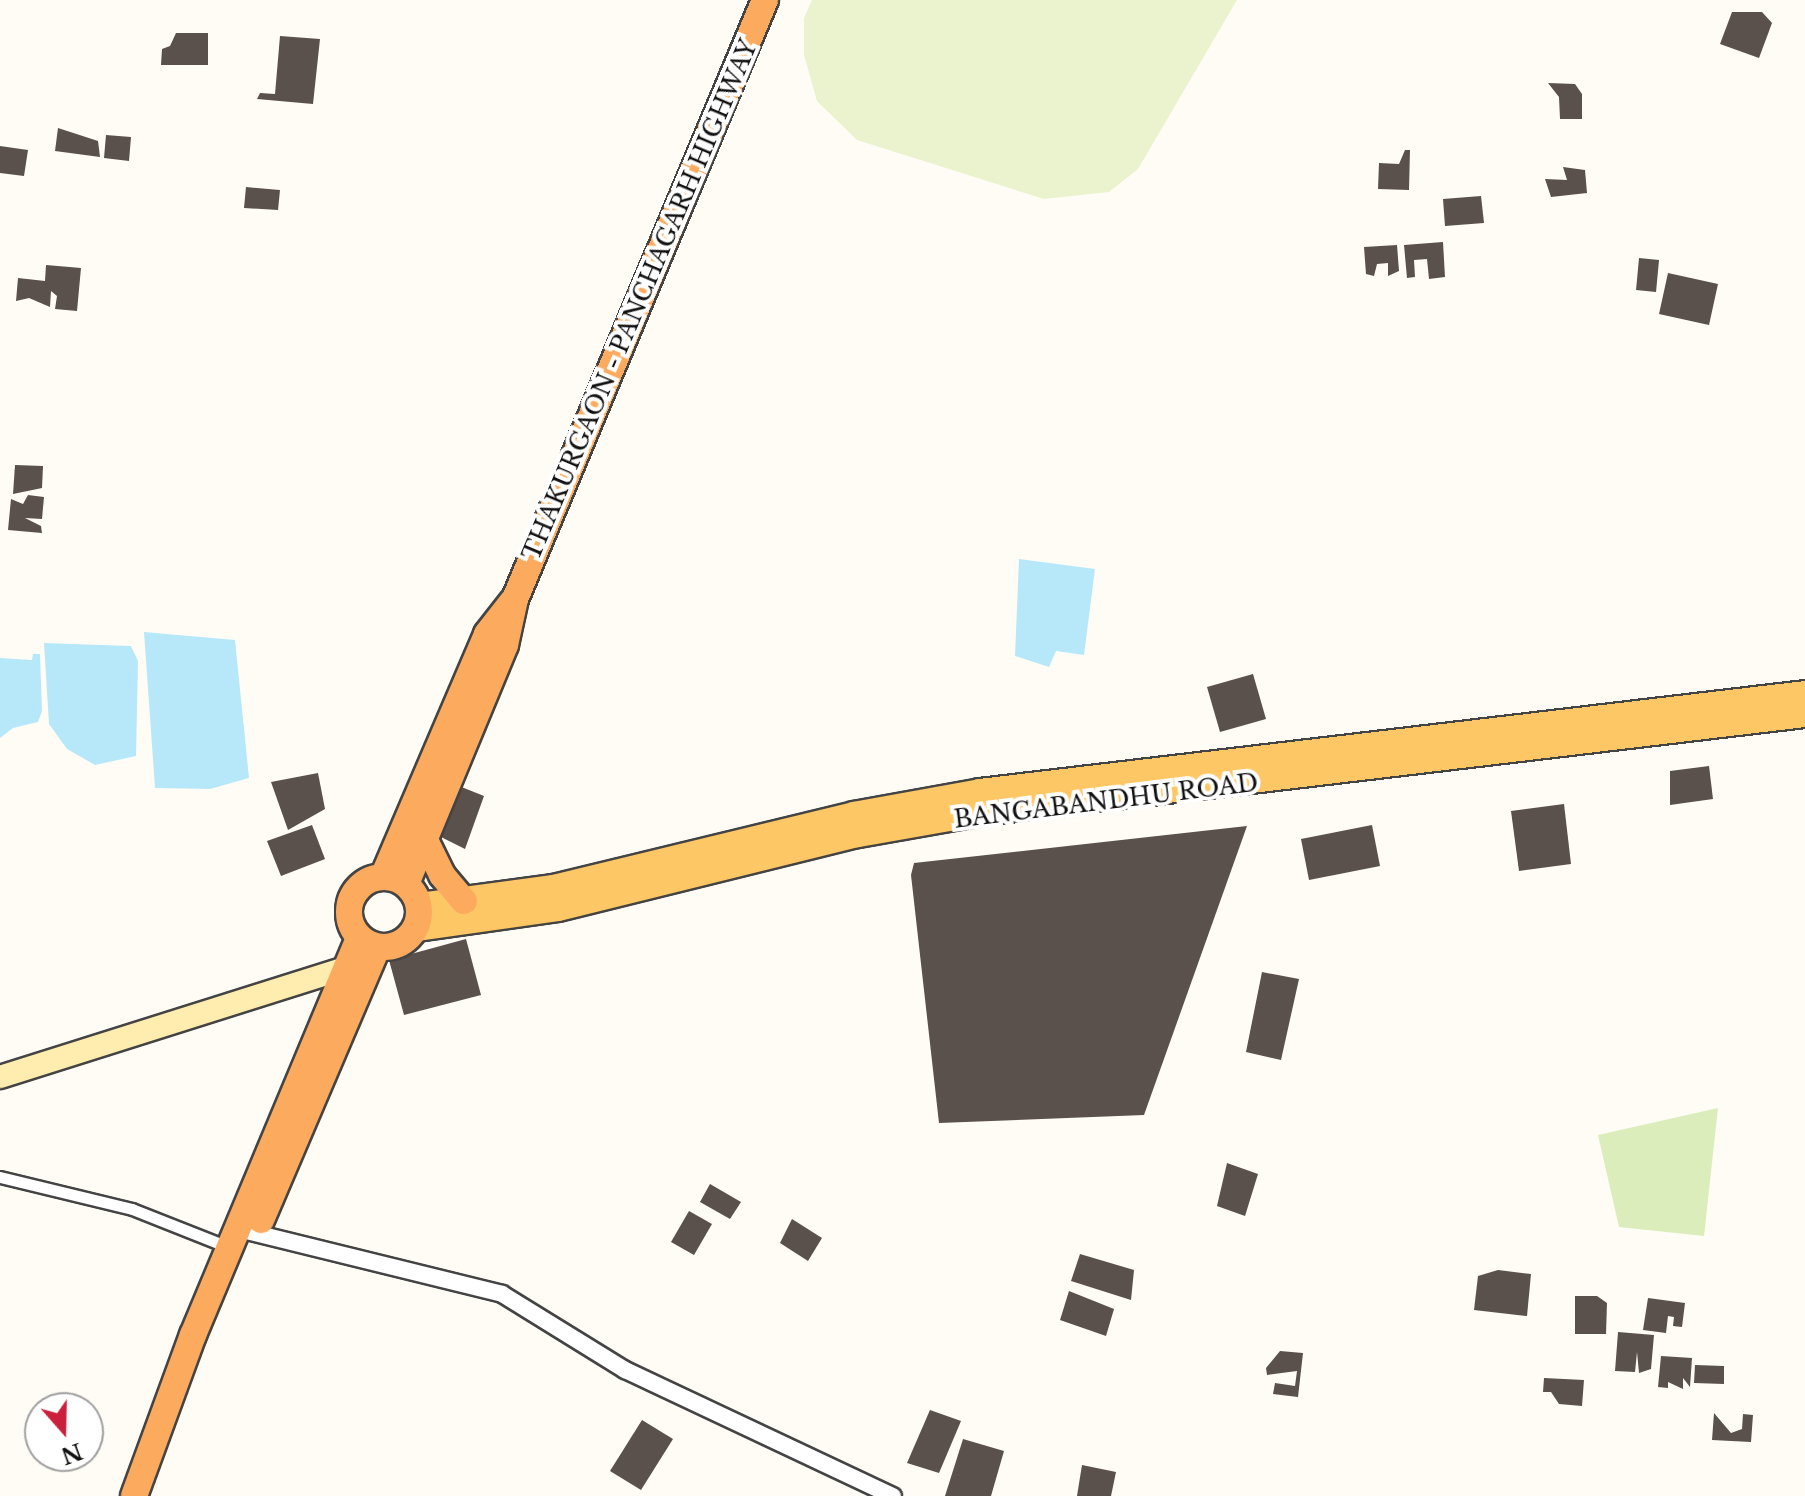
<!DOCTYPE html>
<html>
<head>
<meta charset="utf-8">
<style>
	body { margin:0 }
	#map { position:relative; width:1805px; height:1496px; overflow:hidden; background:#fffcf5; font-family:"Libre Baskerville",serif }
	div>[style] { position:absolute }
	.green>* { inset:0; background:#dbedbb }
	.pitch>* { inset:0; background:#ebf3ce }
	.water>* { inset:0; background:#b7e8f9 }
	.building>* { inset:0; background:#5a504c }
	.roads { filter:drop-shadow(2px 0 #444) drop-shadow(-2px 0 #444) drop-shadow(0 2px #444) drop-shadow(0 -2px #444) }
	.pedestrian>* { height:11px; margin:-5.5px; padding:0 5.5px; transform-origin:5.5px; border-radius:5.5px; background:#fff }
	.minor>* { height:16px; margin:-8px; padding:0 8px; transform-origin:8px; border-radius:8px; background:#fff }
	.secondary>* { height:22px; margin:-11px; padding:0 11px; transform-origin:11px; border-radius:11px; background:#ffedb0 }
	.primary>* { height:24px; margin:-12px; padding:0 12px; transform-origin:12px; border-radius:12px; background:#fec765 }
	.trunk>* { height:26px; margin:-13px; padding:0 13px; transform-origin:13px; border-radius:13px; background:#fcab5e }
	.trunk>.ring { margin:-13px; padding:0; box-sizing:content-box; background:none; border:26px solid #fcab5e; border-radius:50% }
	span { translate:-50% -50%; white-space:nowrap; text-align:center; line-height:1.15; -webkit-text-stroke:8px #fff; paint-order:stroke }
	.street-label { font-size:24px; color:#111 }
	.north { position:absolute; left:24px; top:1392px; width:80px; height:80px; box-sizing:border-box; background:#fff; border:2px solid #a0a0a0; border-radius:50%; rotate:160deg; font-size:22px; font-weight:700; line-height:32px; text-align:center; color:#111 }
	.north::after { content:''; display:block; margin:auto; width:28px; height:36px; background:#ca203c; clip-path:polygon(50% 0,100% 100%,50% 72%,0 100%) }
</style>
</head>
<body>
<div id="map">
	<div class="green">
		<div style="clip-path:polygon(1718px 1108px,1704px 1236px,1619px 1227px,1598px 1135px)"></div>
	</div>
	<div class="pitch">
		<div style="clip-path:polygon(812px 0,1237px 0,1138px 169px,1109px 192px,1044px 199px,857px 140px,817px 101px,804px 55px,804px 18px)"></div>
	</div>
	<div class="water">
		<div style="clip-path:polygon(1019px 559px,1095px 569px,1084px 655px,1056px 651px,1049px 667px,1015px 656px)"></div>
		<div style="clip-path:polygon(144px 632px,235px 640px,249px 778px,210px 789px,155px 788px)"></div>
		<div style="clip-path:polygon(44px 643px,131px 646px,138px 661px,136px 756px,95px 765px,67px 749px,49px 724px)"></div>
		<div style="clip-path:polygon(33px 654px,40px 654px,42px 711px,38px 722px,13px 728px,0 738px,0 658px,32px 660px)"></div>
	</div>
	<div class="building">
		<div style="clip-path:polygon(1732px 12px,1762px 12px,1772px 23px,1759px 58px,1720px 44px)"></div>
		<div style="clip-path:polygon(176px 33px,208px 33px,208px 65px,161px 65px,162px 49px,170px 46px)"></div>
		<div style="clip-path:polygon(280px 36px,320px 39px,313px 104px,257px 99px,260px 93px,275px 94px)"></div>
		<div style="clip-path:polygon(1548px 83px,1575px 84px,1582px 94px,1582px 119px,1560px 119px,1559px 97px)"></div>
		<div style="clip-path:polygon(58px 128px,98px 141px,100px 157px,55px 151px)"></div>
		<div style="clip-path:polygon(106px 135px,131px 137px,129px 161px,104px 158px)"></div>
		<div style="clip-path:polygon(0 146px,28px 150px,24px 176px,0 173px)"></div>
		<div style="clip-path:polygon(1405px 150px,1410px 150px,1409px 190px,1378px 189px,1379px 163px,1399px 164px)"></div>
		<div style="clip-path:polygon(1563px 167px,1585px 170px,1587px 193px,1551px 197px,1545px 179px,1567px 180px)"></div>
		<div style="clip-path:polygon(246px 187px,280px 190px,278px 210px,244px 208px)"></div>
		<div style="clip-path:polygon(1481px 196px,1484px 223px,1445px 226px,1443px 199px)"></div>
		<div style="clip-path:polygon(1443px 242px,1445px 277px,1429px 279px,1427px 259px,1414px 260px,1415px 277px,1407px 278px,1404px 245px)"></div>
		<div style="clip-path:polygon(1397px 245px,1399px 271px,1388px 276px,1388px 263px,1377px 264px,1374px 276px,1366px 274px,1364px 247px)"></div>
		<div style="clip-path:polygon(1639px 258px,1659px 260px,1656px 292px,1636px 290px)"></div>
		<div style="clip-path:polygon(46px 265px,81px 268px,77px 311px,55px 309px,57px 296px,51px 291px,50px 307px,29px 298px,16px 301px,18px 278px,45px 281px)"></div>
		<div style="clip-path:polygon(1668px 273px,1718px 284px,1709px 325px,1659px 314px)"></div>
		<div style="clip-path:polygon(15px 465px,43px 466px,42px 488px,13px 494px)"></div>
		<div style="clip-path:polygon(28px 495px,44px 497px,42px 519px,25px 518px,41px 526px,42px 533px,8px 530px,11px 499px,23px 504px)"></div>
		<div style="clip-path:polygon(1253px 674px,1266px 719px,1220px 732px,1207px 687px)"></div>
		<div style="clip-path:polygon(1709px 766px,1713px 799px,1670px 805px,1670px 771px)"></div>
		<div style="clip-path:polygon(318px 773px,325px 809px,288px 830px,271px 782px)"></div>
		<div style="clip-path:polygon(454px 784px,484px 796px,465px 849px,437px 835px)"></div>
		<div style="clip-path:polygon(1564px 804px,1571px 864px,1519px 871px,1511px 811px)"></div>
		<div style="clip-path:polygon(312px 825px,325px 859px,281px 876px,267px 841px)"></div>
		<div style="clip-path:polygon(1372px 825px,1380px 866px,1309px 880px,1301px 839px)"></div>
		<div style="clip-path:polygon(1247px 826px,1144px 1115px,939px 1123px,911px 875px,914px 863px)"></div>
		<div style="clip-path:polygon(466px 939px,481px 995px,404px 1015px,389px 960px)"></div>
		<div style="clip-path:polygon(1262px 972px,1299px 979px,1281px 1060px,1246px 1052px)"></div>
		<div style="clip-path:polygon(1227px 1163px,1258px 1174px,1245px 1216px,1217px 1206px)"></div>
		<div style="clip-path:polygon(710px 1184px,741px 1202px,730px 1219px,700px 1202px)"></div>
		<div style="clip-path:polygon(689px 1211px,712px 1224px,694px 1255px,671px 1242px)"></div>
		<div style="clip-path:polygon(792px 1219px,822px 1238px,808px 1261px,780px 1243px)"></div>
		<div style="clip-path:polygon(1080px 1254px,1134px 1270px,1131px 1300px,1071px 1281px)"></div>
		<div style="clip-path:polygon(1498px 1270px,1531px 1274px,1527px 1316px,1474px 1310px,1478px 1276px)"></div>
		<div style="clip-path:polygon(1069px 1291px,1114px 1309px,1106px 1336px,1060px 1320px)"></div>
		<div style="clip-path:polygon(1575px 1296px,1597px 1296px,1607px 1303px,1606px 1334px,1575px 1334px)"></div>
		<div style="clip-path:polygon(1648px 1298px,1685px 1303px,1682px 1327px,1673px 1326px,1674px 1317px,1668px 1316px,1666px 1333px,1643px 1330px)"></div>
		<div style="clip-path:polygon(1618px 1332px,1654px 1335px,1651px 1369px,1639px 1373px,1637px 1352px,1635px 1372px,1615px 1371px)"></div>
		<div style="clip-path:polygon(1280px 1351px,1303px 1353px,1298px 1397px,1273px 1394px,1275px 1383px,1295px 1386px,1297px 1371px,1267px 1375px,1266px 1368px)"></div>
		<div style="clip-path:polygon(1661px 1356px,1692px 1358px,1690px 1387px,1683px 1378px,1683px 1389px,1668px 1382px,1668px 1388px,1658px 1387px)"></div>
		<div style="clip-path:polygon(1695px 1365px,1724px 1366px,1724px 1384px,1694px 1383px)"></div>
		<div style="clip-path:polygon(1544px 1378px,1584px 1380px,1582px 1406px,1559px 1404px,1551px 1392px,1543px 1392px)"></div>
		<div style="clip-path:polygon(930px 1410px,961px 1421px,939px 1473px,907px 1463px)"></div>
		<div style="clip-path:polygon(1714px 1413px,1731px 1433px,1742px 1429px,1743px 1414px,1753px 1415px,1751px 1442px,1712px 1440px)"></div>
		<div style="clip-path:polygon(642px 1420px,673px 1439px,641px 1490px,610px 1471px)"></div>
		<div style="clip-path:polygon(963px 1439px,1004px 1451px,991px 1496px,945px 1496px)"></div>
		<div style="clip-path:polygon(1082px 1465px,1116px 1472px,1111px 1496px,1077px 1496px)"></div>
	</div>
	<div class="roads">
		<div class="pedestrian">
			<div style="left:0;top:1177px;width:136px;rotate:13.6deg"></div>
			<div style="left:132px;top:1209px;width:103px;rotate:21.6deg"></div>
		</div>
		<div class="minor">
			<div style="left:238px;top:1229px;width:272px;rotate:13.8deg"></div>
			<div style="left:502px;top:1294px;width:145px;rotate:31.7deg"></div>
			<div style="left:625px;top:1370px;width:296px;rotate:25.2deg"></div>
		</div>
		<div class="secondary">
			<div style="left:0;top:1077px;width:362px;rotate:-17.5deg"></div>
		</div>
		<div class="primary">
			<div style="left:419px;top:905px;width:135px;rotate:-7.7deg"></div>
			<div style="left:553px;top:887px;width:310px;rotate:-13.6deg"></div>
			<div style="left:854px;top:814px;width:128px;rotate:-10.3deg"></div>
			<div style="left:980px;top:791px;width:831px;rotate:-6.77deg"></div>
			<div style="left:416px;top:929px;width:143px;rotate:-8deg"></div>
			<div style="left:558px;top:909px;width:309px;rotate:-13.9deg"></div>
			<div style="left:858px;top:835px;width:127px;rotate:-10deg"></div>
			<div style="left:983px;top:813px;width:828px;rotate:-6.8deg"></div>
		</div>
		<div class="trunk">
			<div style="left:425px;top:840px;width:39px;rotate:64deg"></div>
			<div style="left:442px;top:875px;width:34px;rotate:50deg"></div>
			<div class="ring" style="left:349px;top:877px;width:44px;height:44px"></div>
			<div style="left:383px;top:877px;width:264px;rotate:-66.8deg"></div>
			<div style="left:487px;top:634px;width:41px;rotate:-52deg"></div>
			<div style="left:406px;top:884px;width:259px;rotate:-67.5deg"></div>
			<div style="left:505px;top:645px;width:47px;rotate:-77.7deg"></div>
			<div style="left:515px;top:599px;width:649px;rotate:-67.35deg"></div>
			<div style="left:261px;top:1220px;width:296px;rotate:-66.9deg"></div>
			<div style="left:134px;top:1496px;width:171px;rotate:-69.9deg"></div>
			<div style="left:193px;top:1335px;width:429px;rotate:-67.3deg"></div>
		</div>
	</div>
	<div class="street-label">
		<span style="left:640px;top:300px;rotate:-67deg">THAKURGAON - PANCHAGARH HIGHWAY</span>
		<span style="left:1106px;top:801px;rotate:-7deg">BANGABANDHU ROAD</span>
	</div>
	<div class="north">N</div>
</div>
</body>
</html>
